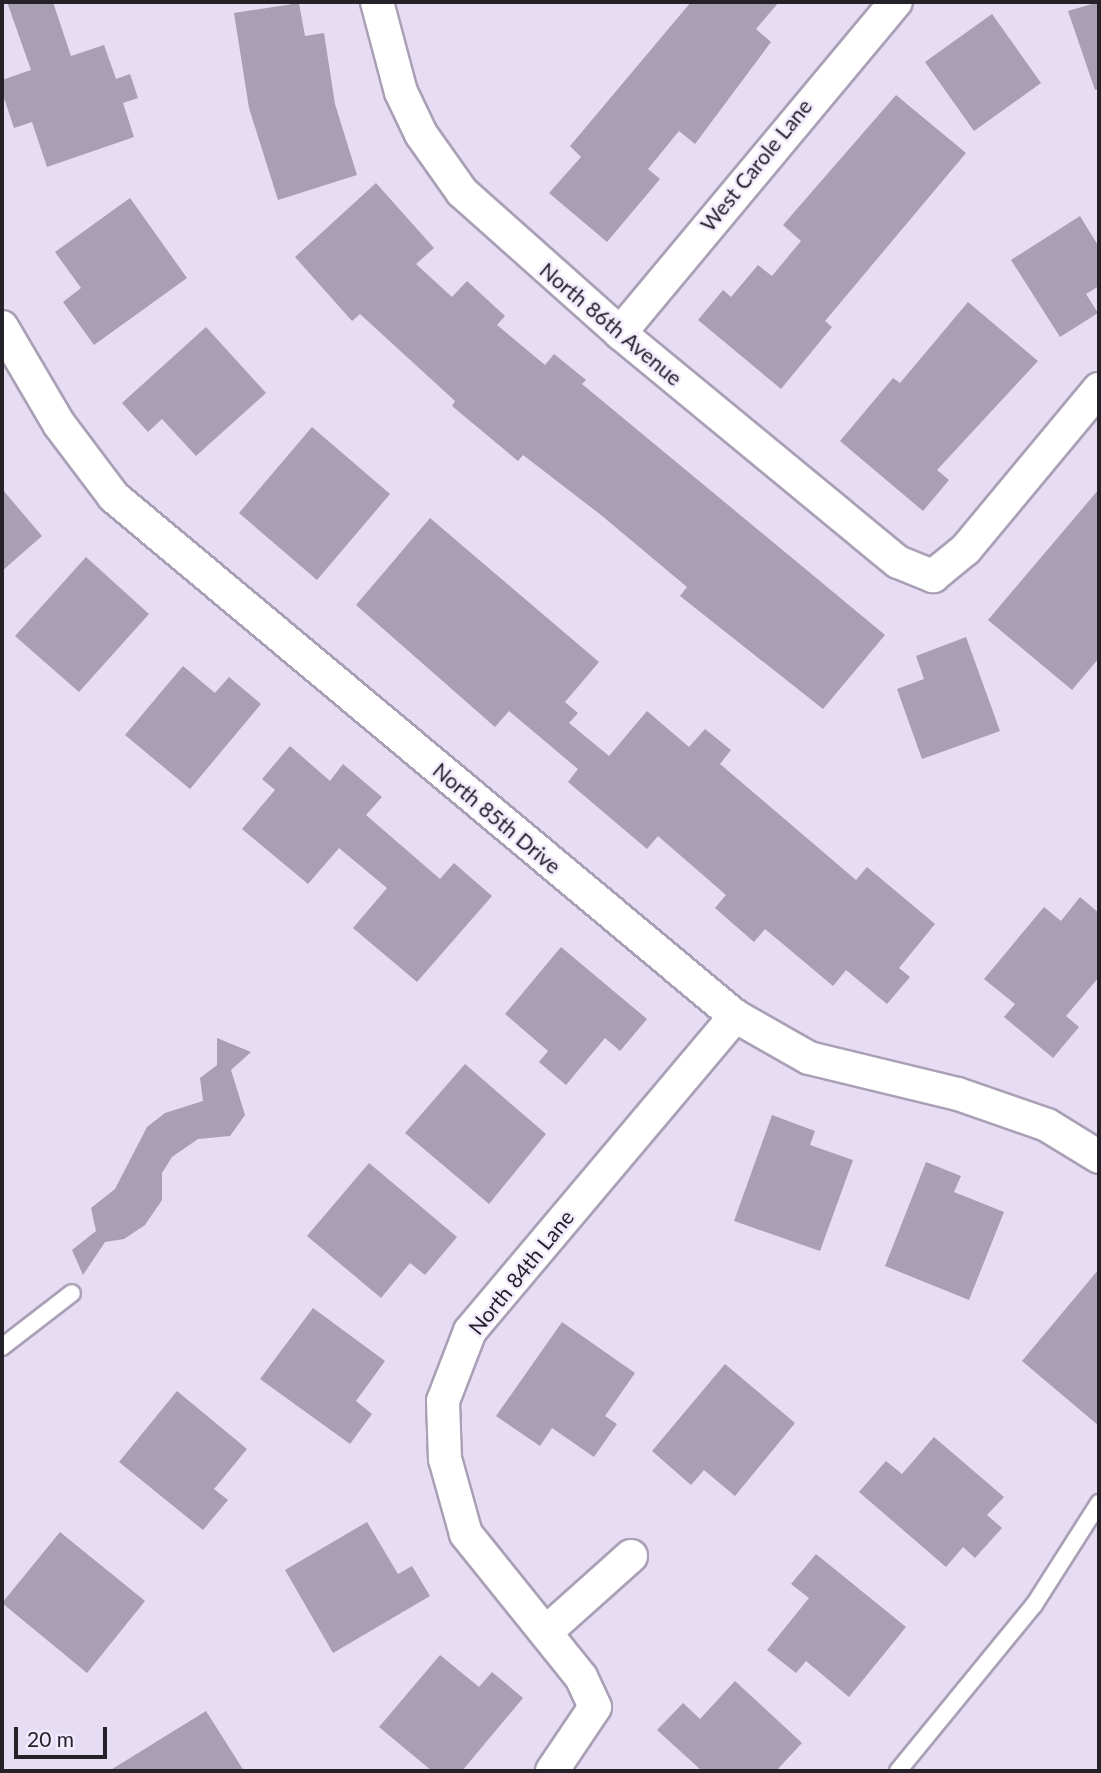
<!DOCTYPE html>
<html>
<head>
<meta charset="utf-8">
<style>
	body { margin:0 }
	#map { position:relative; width:1101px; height:1773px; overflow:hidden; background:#e6dcf3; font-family:Lato,sans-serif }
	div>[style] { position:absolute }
	.building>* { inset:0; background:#a89fb4 }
	.roads { filter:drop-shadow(2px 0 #aaa0b6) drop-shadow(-2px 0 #aaa0b6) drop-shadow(0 2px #aaa0b6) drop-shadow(0 -2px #aaa0b6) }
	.lane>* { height:16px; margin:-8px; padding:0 8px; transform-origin:8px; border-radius:8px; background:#fff }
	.street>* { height:32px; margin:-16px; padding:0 16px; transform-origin:16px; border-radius:16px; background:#fff }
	span { translate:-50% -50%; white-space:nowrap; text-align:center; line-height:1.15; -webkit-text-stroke:5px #f2eafd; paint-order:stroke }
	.street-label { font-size:21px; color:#252129 }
	.frame { position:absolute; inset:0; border:4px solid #252129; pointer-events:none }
	.scale { position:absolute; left:14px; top:1727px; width:93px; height:32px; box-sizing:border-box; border:4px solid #252129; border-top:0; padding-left:9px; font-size:21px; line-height:24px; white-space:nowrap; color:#252129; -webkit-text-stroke:5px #f2eafd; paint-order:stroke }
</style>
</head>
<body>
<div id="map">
	<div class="building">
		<div style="clip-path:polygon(7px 2px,53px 2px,71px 56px,104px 45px,116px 79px,130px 74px,138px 98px,123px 103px,134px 137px,47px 167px,32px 122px,14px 128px,2px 92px,2px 80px,31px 70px)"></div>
		<div style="clip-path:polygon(691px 2px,779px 2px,756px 29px,771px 42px,695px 144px,679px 131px,648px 169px,660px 179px,607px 242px,549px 193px,581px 157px,570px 146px)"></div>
		<div style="clip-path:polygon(1099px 2px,1099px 89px,1095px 90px,1068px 11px)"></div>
		<div style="clip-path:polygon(299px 3px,305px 36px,324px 33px,335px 104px,357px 175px,278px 200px,249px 108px,234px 13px)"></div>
		<div style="clip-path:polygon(992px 14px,1041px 83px,974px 131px,925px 62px)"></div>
		<div style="clip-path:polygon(896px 95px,966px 153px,825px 321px,832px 327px,781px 389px,698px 320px,723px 290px,731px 297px,758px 265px,772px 276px,801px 241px,783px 225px)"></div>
		<div style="clip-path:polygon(376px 183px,434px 248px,416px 264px,452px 297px,467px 281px,505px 316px,497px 325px,545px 365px,554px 354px,586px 380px,582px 384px,885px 635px,823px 709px,680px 596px,687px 587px,601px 515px,523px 455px,518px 461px,452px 406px,455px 401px,360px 314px,352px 321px,295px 257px)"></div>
		<div style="clip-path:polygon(130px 198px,187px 278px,94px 345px,63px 302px,81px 288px,55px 252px)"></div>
		<div style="clip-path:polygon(1080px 216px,1099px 247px,1099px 286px,1086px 294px,1098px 313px,1060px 337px,1011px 260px)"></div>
		<div style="clip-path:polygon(968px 302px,1038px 361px,937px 470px,949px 480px,923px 511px,840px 441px,893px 378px,900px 383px)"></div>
		<div style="clip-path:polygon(206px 327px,266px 393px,196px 456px,162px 419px,148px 432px,122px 403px)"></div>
		<div style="clip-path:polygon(312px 427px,390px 494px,317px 580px,239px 513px)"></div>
		<div style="clip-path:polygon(2px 489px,42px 536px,2px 571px)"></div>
		<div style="clip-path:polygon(1099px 489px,1099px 658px,1072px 690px,988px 620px)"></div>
		<div style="clip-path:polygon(430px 518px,599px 662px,565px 702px,578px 713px,569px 723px,609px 756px,647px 711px,689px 747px,705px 729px,731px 750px,720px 764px,856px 880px,867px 867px,935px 924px,899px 968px,910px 977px,887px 1004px,846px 970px,833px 986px,765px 929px,754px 942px,715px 908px,726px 895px,658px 836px,647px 849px,568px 782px,578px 769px,509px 711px,495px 727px,356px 605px)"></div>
		<div style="clip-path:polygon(86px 557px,149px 614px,79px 692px,15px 636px)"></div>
		<div style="clip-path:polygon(966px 637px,1000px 731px,922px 759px,897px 689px,924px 679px,916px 656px)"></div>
		<div style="clip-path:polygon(183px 666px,215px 693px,229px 677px,261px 704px,190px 789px,125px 735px)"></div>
		<div style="clip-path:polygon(290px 746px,330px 781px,343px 764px,382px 797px,366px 815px,440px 879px,454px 863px,492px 896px,417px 982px,353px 928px,387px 888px,339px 848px,308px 884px,242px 829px,275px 790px,262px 779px)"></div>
		<div style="clip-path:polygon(1080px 897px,1099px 913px,1099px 977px,1066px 1016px,1079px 1027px,1053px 1058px,1004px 1017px,1015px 1004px,984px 979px,1044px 907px,1061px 921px)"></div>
		<div style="clip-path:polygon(561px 947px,647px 1019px,620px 1051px,605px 1038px,566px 1085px,539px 1062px,548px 1051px,505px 1014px)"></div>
		<div style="clip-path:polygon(217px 1038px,251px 1052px,231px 1070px,245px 1115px,230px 1136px,198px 1139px,172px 1157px,162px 1173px,162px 1200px,145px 1225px,124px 1239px,105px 1242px,83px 1275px,72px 1250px,96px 1231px,91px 1208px,115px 1189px,147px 1127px,165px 1113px,203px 1101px,200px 1078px,217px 1065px)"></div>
		<div style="clip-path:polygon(465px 1064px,546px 1134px,489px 1204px,405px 1133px)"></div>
		<div style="clip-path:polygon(772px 1115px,815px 1131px,810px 1145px,853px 1160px,820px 1251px,734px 1221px)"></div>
		<div style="clip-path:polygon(926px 1162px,961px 1176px,954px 1192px,1004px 1212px,969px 1300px,885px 1266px)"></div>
		<div style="clip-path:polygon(369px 1163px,457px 1237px,425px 1275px,410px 1263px,381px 1298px,307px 1236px)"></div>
		<div style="clip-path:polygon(1099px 1269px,1099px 1426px,1022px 1361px)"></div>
		<div style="clip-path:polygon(313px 1308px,385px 1361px,356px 1401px,372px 1414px,350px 1444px,260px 1379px)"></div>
		<div style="clip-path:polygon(562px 1322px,635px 1373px,605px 1416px,617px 1424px,594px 1457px,552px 1428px,540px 1446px,496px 1416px)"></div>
		<div style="clip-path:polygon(725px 1364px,795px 1423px,735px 1496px,704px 1470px,691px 1485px,652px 1451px)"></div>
		<div style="clip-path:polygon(177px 1391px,247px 1449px,214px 1489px,228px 1500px,203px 1530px,119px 1462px)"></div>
		<div style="clip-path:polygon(934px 1437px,1004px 1497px,987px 1515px,1002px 1528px,975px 1558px,963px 1547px,946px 1567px,859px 1492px,886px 1461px,902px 1474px)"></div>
		<div style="clip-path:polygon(367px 1522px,398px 1574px,412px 1566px,430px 1596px,333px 1653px,285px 1570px)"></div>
		<div style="clip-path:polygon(60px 1532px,145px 1601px,87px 1673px,2px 1603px)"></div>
		<div style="clip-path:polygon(816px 1554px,906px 1627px,849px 1697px,806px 1661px,796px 1673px,767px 1650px,809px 1598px,791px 1584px)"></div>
		<div style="clip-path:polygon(440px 1655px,479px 1687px,492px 1672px,523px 1698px,462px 1771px,432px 1771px,379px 1727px)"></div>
		<div style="clip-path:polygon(735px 1681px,802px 1743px,776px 1771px,702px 1771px,657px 1730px,683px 1703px,700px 1719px)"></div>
		<div style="clip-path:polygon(206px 1711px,244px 1771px,109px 1771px)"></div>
	</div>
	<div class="roads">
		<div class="lane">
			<div style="left:2px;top:1347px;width:88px;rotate:-37.6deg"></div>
			<div style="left:898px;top:1771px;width:215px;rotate:-50.7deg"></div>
			<div style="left:1034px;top:1605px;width:121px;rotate:-57.5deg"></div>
		</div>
		<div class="street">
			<div style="left:377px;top:2px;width:93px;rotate:75.1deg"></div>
			<div style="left:401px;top:92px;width:47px;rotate:64.5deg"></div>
			<div style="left:421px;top:134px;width:71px;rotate:54.7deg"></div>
			<div style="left:462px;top:192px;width:212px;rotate:41.7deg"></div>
			<div style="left:620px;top:333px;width:360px;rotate:39.5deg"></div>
			<div style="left:898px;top:562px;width:38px;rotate:22deg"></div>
			<div style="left:933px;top:576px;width:43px;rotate:-39.3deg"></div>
			<div style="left:966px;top:549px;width:208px;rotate:-50.3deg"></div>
			<div style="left:2px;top:327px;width:113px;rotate:59.6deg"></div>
			<div style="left:59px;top:424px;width:91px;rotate:53deg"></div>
			<div style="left:114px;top:497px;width:809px;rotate:39.89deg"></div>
			<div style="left:735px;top:1016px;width:85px;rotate:29.6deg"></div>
			<div style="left:809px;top:1058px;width:153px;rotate:13.6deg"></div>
			<div style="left:958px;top:1094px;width:94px;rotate:19.2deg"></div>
			<div style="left:1047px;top:1125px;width:61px;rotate:31.6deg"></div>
			<div style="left:620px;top:333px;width:431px;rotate:-50.2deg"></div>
			<div style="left:546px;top:1632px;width:114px;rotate:-41.8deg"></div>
			<div style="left:552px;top:1771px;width:77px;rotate:-56.1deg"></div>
			<div style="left:595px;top:1707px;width:33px;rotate:-115deg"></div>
			<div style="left:581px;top:1677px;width:184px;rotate:-128.8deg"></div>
			<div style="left:466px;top:1534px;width:78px;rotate:-105.6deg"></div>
			<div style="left:445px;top:1459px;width:58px;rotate:-92deg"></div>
			<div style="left:443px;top:1401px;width:75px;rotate:-68.9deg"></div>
			<div style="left:470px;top:1331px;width:412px;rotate:-49.9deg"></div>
		</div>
	</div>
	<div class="street-label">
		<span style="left:756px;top:165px;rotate:-51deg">West Carole Lane</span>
		<span style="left:611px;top:324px;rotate:40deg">North 86th Avenue</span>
		<span style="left:497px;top:818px;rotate:40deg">North 85th Drive</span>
		<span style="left:521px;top:1272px;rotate:-51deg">North 84th Lane</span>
	</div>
	<div class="frame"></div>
	<div class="scale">20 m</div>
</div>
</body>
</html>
